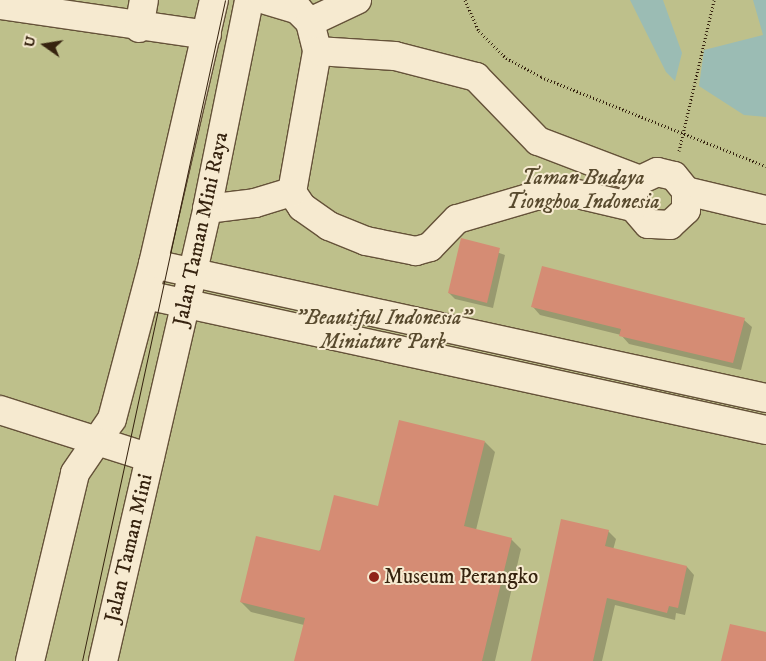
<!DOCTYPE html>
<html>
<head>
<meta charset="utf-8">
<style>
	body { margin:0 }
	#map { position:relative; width:766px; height:661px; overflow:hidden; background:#f1dfb7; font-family:"IM FELL DW Pica",serif }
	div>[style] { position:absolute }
	.green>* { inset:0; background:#bec08b }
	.water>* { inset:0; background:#9bbcb4 }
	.shadow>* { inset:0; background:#0003 }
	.building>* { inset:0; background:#d58c74 }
	.path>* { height:3px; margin-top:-1.5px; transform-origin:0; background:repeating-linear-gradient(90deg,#36230f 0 1px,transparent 0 3.5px) }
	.roads { filter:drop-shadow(1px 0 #655239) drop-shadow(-1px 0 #655239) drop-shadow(0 1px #655239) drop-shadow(0 -1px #655239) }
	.minor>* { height:28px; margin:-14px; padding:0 14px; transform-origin:14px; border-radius:14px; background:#f6ead0 }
	.tram>* { height:1px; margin:-0.5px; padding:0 0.5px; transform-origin:0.5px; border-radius:0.5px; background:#36230f }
	.dots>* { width:14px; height:14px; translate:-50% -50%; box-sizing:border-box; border:2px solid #f6ead0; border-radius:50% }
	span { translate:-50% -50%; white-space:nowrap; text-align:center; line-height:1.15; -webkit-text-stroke:4px #f6ead0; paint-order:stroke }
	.park-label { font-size:21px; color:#584a2e; font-style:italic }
	.street-label { font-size:21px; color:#36230f }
	.poi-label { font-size:21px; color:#36230f }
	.left { translate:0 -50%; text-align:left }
	.north { position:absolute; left:20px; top:20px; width:50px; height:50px; -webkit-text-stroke:4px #f6ead0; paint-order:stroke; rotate:283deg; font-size:14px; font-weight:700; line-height:20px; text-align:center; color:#36230f }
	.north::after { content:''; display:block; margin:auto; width:18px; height:22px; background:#36230f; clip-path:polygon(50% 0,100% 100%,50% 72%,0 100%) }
</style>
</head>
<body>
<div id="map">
	<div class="green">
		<div style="clip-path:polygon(0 0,766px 0,766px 661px,0 661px)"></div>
	</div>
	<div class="water">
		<div style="clip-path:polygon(630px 0,663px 0,682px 53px,675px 81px,666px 72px)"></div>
		<div style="clip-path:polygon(753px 0,766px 0,766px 117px,744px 115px,699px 86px,704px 50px,763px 35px)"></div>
	</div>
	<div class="shadow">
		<div style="clip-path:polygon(462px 240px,505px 255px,493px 308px,455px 299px,449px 293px)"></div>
		<div style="clip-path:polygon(533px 307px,744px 320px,752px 327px,741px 370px,629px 344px,621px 335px,540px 315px)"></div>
		<div style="clip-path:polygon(485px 442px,495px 452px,476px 530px,511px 539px,521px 549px,495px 661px,296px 661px,304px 625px,251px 612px,241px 602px)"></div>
		<div style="clip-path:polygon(608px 531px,616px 539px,613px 550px,687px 567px,694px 575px,685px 615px,676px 613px,675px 620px,615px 605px,602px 661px,532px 661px)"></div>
	</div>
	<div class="building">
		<div style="clip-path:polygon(461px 238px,500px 248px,487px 303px,448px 293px)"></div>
		<div style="clip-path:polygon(542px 266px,745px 318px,733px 363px,619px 336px,621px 329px,531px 307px)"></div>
		<div style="clip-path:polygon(399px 420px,485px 441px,464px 526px,512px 538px,482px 661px,294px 661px,305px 618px,240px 602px,256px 536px,320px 551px,334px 495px,378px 506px)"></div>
		<div style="clip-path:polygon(561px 519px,609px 530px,605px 546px,687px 566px,678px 608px,669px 606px,667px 613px,607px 598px,593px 661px,531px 661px)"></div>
		<div style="clip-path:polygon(730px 624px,766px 632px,766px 661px,721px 661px)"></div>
	</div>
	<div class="path">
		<div style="left:465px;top:0;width:34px;rotate:66deg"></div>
		<div style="left:479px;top:31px;width:38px;rotate:45deg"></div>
		<div style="left:506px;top:58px;width:40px;rotate:28deg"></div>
		<div style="left:541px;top:77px;width:242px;rotate:21.6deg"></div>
		<div style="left:679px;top:151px;width:155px;rotate:-76.9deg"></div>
	</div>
	<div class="roads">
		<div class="minor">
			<div style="left:266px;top:0;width:34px;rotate:17deg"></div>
			<div style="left:298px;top:10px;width:17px;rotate:45deg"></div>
			<div style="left:310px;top:22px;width:30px;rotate:76deg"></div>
			<div style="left:0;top:5px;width:209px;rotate:8.2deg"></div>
			<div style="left:310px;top:22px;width:52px;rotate:-25.1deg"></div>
			<div style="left:139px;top:28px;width:28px;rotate:-80deg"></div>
			<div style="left:686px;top:191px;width:82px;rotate:13.4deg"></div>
			<div style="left:633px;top:207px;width:14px;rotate:-90deg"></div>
			<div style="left:633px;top:193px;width:15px;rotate:-62deg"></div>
			<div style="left:640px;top:180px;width:19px;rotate:-25deg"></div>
			<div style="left:657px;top:172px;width:17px;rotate:13deg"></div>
			<div style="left:674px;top:176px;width:19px;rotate:51deg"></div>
			<div style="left:686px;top:191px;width:19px;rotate:90deg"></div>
			<div style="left:686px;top:210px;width:22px;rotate:137deg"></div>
			<div style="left:670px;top:225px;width:22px;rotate:-177deg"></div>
			<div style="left:648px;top:224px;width:23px;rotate:-131deg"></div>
			<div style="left:633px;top:207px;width:71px;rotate:-166.9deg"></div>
			<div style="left:564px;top:191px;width:15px;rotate:176deg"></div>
			<div style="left:549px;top:192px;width:96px;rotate:163.6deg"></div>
			<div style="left:457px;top:219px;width:39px;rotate:134deg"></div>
			<div style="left:430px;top:247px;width:15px;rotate:164deg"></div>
			<div style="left:416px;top:251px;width:51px;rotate:-168.7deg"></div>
			<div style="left:366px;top:241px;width:40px;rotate:-158deg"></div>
			<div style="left:329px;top:226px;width:33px;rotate:-145deg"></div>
			<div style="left:302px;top:207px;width:18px;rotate:-124deg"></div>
			<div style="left:292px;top:192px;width:143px;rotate:-79.9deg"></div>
			<div style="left:317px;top:51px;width:78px;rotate:3.7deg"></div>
			<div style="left:395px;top:56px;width:84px;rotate:14.5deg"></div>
			<div style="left:476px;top:77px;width:89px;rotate:45.9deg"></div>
			<div style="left:538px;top:141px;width:109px;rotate:20.9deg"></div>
			<div style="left:207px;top:209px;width:48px;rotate:-7.1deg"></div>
			<div style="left:255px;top:203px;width:39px;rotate:-17deg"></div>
			<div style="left:153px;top:264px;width:627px;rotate:12.33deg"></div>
			<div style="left:146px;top:295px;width:635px;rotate:12.28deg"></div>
			<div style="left:0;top:410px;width:157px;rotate:17.7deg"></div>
			<div style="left:30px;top:661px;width:193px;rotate:-76.5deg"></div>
			<div style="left:75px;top:473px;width:65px;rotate:-55.6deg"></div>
			<div style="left:112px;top:419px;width:160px;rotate:-75.2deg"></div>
			<div style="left:153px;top:264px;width:271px;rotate:-77deg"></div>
			<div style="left:103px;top:661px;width:464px;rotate:-77deg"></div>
			<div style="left:207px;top:209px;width:213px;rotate:-78.6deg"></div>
		</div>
	</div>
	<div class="tram">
		<div style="left:82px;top:661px;width:676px;rotate:-77.79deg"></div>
	</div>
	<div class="dots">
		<div style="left:374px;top:577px;background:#8f2418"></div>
	</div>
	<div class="park-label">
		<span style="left:583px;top:190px">Taman Budaya<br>Tionghoa Indonesia</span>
		<span style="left:383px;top:330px">"Beautiful Indonesia"<br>Miniature Park</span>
	</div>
	<div class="street-label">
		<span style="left:201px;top:229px;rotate:-78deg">Jalan Taman Mini Raya</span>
		<span style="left:129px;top:548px;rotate:-77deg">Jalan Taman Mini</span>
	</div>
	<div class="poi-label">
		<span class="left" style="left:384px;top:577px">Museum Perangko</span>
	</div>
	<div class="north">U</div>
</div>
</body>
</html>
